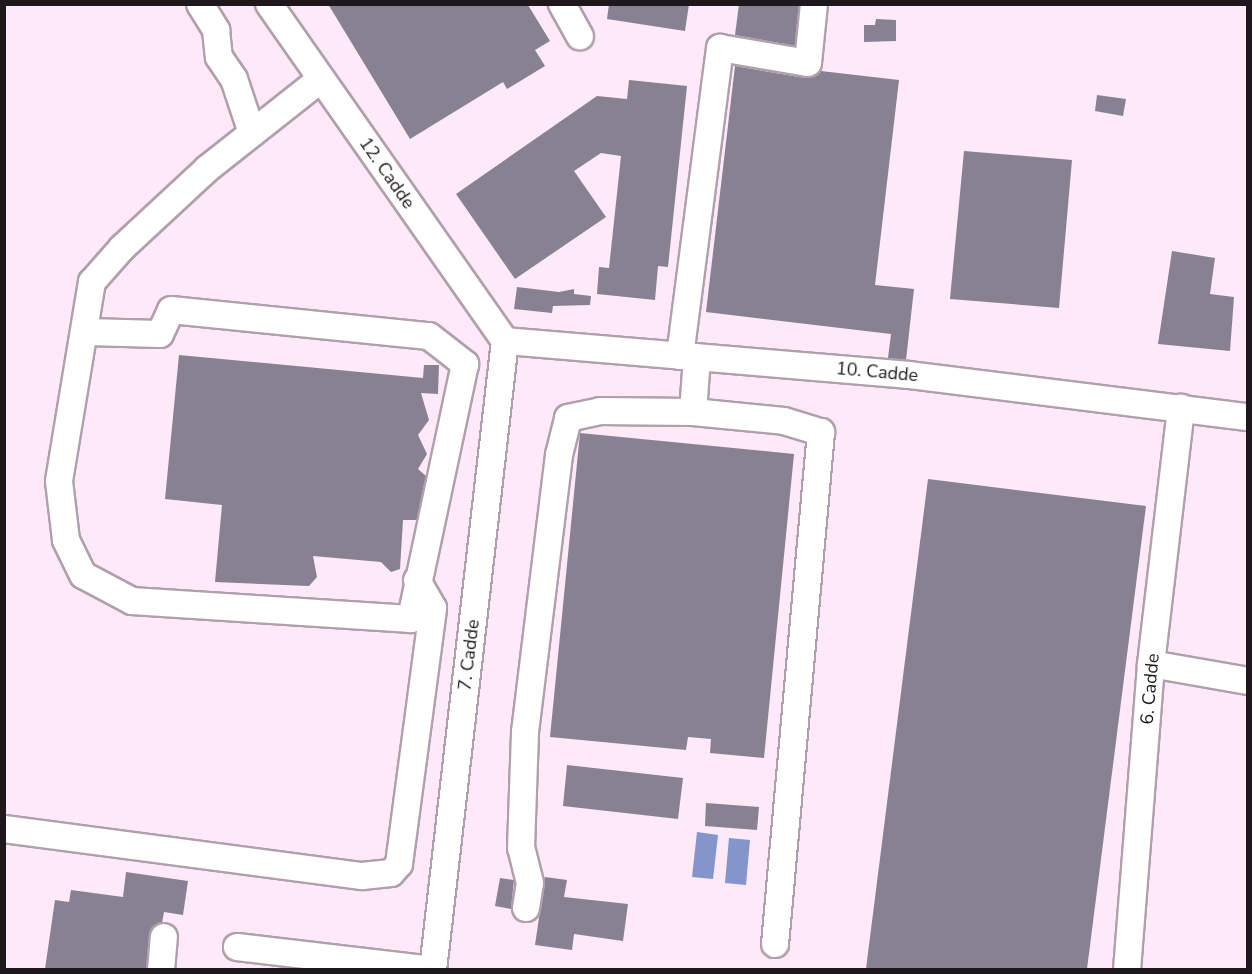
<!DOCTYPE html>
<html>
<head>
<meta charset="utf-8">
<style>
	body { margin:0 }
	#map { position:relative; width:1252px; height:974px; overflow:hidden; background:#fef3fb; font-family:"Nunito Sans",sans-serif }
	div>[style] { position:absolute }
	.built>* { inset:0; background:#fde9f7 }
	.water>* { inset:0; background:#8396cb }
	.building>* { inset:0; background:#878191 }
	.roads { filter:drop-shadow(2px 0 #b0a0ab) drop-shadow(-2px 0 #b0a0ab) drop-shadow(0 2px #b0a0ab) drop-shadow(0 -2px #b0a0ab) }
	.minor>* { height:26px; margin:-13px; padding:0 13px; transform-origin:13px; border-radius:13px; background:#fff }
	span { translate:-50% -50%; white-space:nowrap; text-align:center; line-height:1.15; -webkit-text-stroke:6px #fff; paint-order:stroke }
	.street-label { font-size:18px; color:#1e181c }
	.frame { position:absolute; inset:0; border:6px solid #1e181c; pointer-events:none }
</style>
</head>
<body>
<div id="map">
	<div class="built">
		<div style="clip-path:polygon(5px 5px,1247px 5px,1247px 969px,5px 969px)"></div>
	</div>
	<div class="water">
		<div style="clip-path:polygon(697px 832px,718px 835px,713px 879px,692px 877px)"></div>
		<div style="clip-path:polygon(729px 838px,750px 840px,746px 885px,725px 883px)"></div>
	</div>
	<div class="building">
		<div style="clip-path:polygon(328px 4px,528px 5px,550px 41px,535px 50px,545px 66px,507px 89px,503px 82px,410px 139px)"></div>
		<div style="clip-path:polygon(609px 4px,689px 4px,685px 31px,607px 19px)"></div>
		<div style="clip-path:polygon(739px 4px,799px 4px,795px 46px,735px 35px)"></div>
		<div style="clip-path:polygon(876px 19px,896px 20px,896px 41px,864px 42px,864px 25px,875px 25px)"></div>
		<div style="clip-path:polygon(735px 66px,805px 78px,821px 71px,899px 80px,875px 285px,914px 289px,906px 360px,888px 358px,891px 334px,706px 312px)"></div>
		<div style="clip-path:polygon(629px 80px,687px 86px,668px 267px,658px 266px,655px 300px,597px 294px,599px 267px,609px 268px,621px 156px,601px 153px,574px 171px,606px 217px,515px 279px,456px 194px,597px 96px,627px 99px)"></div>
		<div style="clip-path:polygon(1097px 95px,1126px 99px,1123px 116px,1095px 111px)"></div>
		<div style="clip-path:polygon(964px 151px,1072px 160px,1059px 308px,950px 299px)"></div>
		<div style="clip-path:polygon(1172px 251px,1215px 258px,1210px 294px,1234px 297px,1230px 351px,1158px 344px)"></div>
		<div style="clip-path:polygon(517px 287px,559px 292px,574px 289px,574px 294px,591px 296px,590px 305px,553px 306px,552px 313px,514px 309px)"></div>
		<div style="clip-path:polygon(179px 355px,423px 378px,424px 365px,439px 365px,438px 394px,421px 393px,429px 420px,418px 435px,427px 454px,418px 469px,426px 476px,417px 520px,403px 520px,400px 569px,391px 572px,381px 562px,313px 556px,317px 577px,309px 586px,215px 582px,222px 505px,165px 499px)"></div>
		<div style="clip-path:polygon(580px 433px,794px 454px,764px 758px,710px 753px,711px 739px,688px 737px,686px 750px,550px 737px)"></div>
		<div style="clip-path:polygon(928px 479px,1146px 506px,1087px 969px,866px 969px)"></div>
		<div style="clip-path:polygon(567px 765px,683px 778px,678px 819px,563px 806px)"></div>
		<div style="clip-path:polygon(706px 803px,759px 807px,757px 830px,705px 826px)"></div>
		<div style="clip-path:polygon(126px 872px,188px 881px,183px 915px,164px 912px,162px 923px,151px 929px,146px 969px,45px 969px,55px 900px,69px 902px,71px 890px,123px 897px)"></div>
		<div style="clip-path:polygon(545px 877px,567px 880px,564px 897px,628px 904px,623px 941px,574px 934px,572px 950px,535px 945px)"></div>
		<div style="clip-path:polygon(500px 878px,514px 880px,511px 909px,495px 906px)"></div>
	</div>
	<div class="roads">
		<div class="minor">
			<div style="left:200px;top:4px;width:31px;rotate:58deg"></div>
			<div style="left:216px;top:30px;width:27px;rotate:84deg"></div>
			<div style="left:219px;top:57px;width:27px;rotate:56deg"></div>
			<div style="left:234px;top:79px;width:57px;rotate:71.6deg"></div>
			<div style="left:269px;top:4px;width:411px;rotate:55deg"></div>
			<div style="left:562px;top:4px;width:37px;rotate:61deg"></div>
			<div style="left:87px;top:332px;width:73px;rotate:1.6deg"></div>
			<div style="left:160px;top:334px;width:26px;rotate:-65deg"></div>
			<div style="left:171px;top:310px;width:259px;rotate:5.8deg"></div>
			<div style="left:429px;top:336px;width:46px;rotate:37.9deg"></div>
			<div style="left:465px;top:364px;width:261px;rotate:102deg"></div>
			<div style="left:411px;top:619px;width:280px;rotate:-176.3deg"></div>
			<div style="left:132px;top:601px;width:55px;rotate:-152deg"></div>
			<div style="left:83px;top:575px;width:39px;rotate:-116deg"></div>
			<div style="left:66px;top:540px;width:59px;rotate:-96.8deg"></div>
			<div style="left:59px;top:481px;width:202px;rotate:-80.6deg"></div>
			<div style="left:92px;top:282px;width:45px;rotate:-48.6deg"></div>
			<div style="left:122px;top:248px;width:116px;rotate:-42.9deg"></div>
			<div style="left:207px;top:169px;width:145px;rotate:-38.3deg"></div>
			<div style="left:505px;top:341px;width:405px;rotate:4.8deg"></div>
			<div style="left:909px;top:375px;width:342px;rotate:7.1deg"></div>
			<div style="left:680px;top:356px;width:311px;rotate:-82.6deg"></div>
			<div style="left:720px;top:48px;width:89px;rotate:9.7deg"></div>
			<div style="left:808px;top:63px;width:59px;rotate:-84.2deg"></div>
			<div style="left:693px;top:412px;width:55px;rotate:-85.8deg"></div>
			<div style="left:1151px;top:664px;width:98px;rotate:9.9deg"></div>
			<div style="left:4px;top:829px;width:361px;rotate:7.5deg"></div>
			<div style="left:362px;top:876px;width:29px;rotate:-6deg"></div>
			<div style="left:391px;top:873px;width:12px;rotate:-48deg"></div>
			<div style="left:399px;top:864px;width:258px;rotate:-82.4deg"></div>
			<div style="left:433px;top:608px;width:32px;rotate:-120deg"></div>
			<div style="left:526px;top:908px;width:25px;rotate:-81deg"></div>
			<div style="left:530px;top:883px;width:36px;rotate:-104deg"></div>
			<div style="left:521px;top:848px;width:116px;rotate:-88deg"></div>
			<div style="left:525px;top:732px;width:279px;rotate:-83deg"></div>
			<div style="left:559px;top:455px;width:38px;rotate:-76deg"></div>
			<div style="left:568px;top:418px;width:33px;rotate:-12deg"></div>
			<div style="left:600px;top:411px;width:93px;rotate:0.6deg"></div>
			<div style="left:693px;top:412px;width:91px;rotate:5.6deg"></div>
			<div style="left:784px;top:421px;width:39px;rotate:17deg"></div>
			<div style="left:821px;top:432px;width:514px;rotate:95.13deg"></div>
			<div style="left:237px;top:947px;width:197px;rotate:6.7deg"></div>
			<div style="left:433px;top:970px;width:633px;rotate:-83.47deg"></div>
			<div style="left:161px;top:970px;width:33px;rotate:-85deg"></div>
			<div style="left:1127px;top:970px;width:307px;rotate:-85.5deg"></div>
			<div style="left:1151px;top:664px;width:258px;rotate:-83.3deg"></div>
		</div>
	</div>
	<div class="street-label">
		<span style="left:387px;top:173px;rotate:55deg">12. Cadde</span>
		<span style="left:877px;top:372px;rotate:5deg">10. Cadde</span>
		<span style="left:469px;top:655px;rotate:-83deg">7. Cadde</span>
		<span style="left:1150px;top:689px;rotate:-85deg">6. Cadde</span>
	</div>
	<div class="frame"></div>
</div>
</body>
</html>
